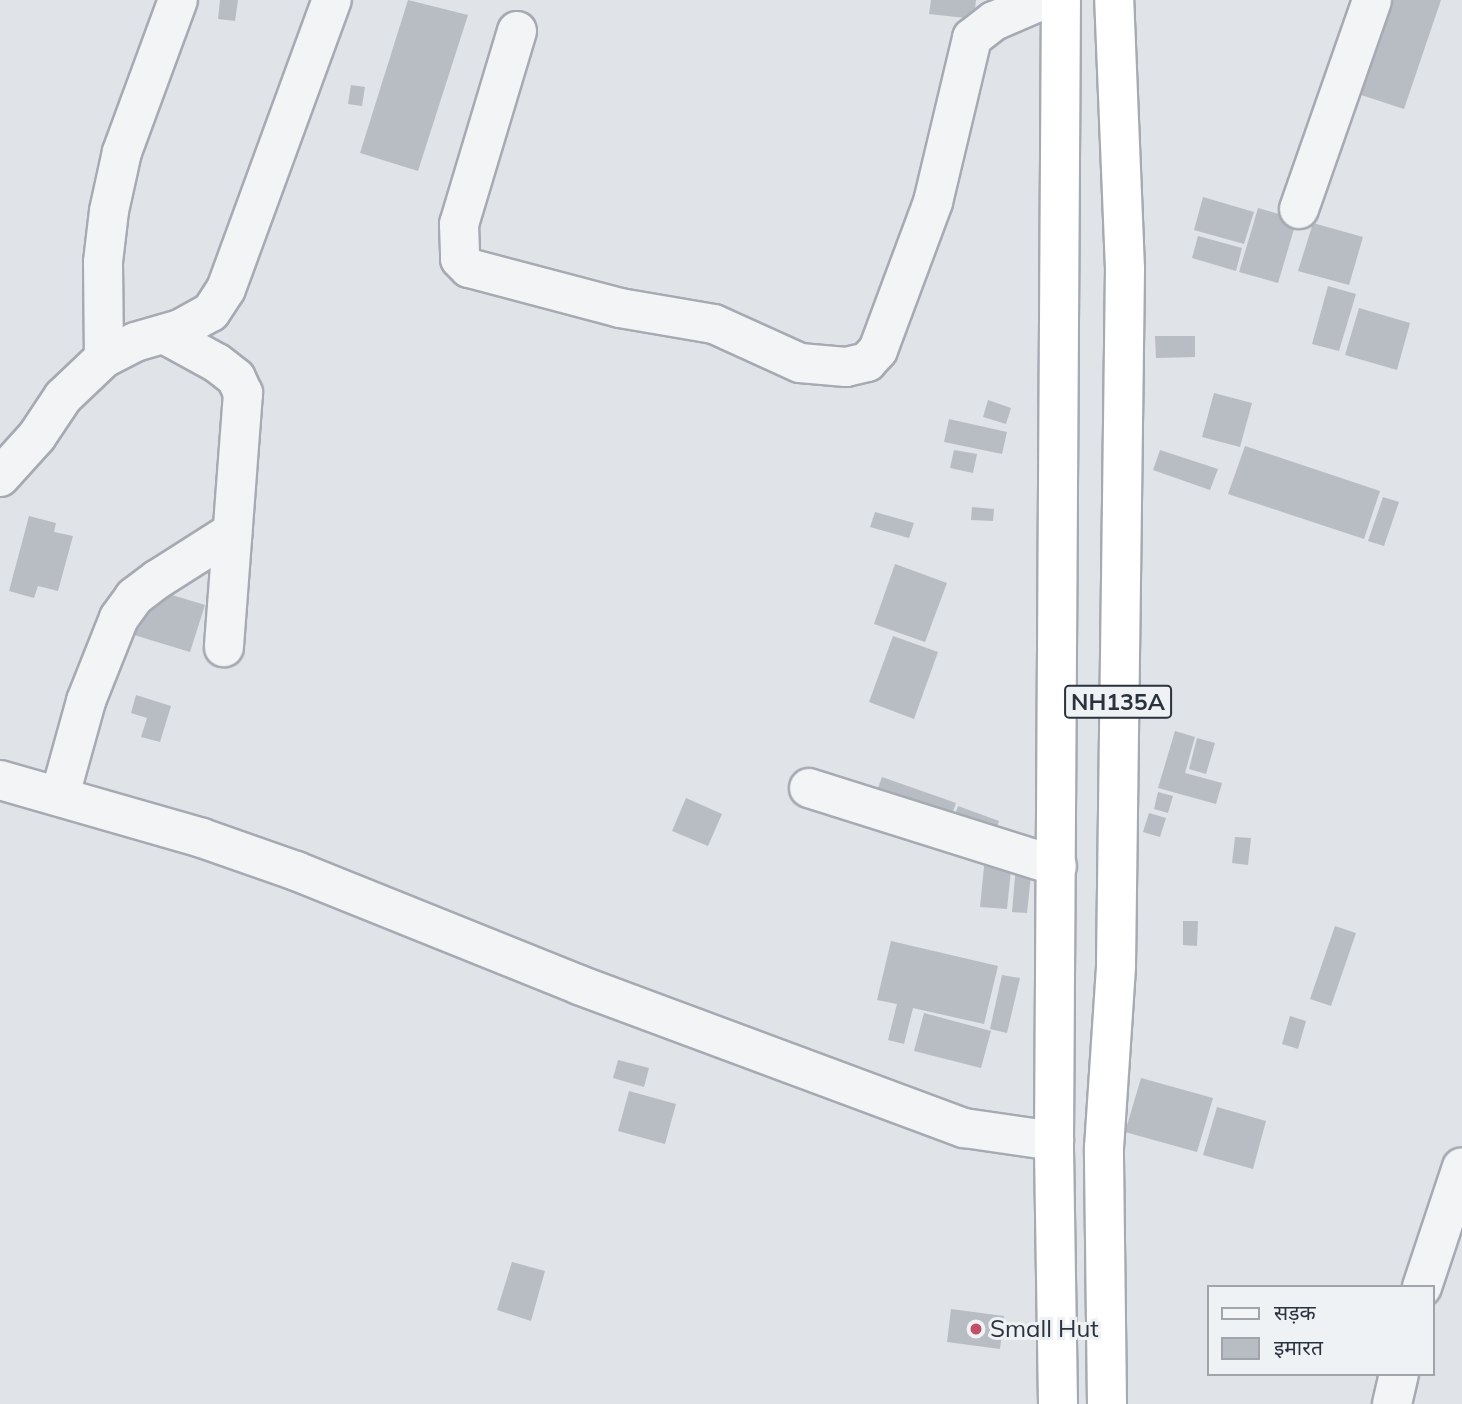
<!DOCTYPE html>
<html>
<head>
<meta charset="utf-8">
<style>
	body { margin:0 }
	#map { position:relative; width:1462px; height:1404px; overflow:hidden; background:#e0e3e8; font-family:Mulish,"Noto Sans Devanagari",sans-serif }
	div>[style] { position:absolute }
	.building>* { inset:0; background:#b8bdc4 }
	.roads { filter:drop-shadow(2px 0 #a6aab2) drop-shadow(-2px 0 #a6aab2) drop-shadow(0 2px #a6aab2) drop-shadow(0 -2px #a6aab2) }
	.minor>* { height:38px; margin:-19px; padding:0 19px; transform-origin:19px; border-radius:19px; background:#f2f4f6 }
	.highway>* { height:38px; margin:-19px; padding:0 19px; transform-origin:19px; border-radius:19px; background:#fff }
	.dots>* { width:19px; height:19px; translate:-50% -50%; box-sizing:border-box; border:4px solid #eff2f5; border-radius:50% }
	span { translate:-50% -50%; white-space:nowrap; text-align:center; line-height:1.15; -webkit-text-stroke:6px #eff2f5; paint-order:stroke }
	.shield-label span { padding:2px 5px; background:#eff2f5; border:2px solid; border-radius:5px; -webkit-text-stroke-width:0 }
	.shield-label { font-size:23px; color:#2a323e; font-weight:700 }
	.poi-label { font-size:24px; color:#2a323e }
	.left { translate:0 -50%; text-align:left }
	.legend { position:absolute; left:1207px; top:1285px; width:228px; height:91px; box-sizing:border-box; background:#eff2f5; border:2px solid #a0a5ac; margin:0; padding:9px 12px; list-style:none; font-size:21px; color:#2a323e }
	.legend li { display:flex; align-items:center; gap:14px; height:35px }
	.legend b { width:35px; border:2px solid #a0a5ac }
</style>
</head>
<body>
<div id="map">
	<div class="building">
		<div style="clip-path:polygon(220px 0,238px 0,235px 21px,218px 19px)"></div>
		<div style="clip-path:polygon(408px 0,468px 15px,418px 171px,360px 153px)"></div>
		<div style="clip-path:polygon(931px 0,976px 0,974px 19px,929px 14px)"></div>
		<div style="clip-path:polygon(1383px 0,1441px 0,1404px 109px,1352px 92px)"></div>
		<div style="clip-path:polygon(351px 85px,365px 87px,362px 106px,348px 104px)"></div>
		<div style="clip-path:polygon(1203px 197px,1254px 212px,1244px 244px,1194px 230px)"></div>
		<div style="clip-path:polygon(1258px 208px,1297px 219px,1278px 283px,1239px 272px)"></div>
		<div style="clip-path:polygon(1313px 223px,1363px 237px,1349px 285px,1298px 271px)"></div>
		<div style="clip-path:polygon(1198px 236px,1242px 248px,1236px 271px,1192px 258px)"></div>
		<div style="clip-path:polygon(1328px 286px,1356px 294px,1339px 351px,1312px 344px)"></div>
		<div style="clip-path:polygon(1359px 308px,1410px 323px,1397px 370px,1345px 355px)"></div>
		<div style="clip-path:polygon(1155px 336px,1195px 336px,1195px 357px,1156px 358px)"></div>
		<div style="clip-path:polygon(1214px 393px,1252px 403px,1240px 447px,1202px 437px)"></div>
		<div style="clip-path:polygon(988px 400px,1011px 408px,1006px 424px,983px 417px)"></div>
		<div style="clip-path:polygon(949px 419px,1007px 432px,1002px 454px,944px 442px)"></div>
		<div style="clip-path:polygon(1245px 446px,1380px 491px,1364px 539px,1228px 494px)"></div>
		<div style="clip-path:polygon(954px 450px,977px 454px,973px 473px,950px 468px)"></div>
		<div style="clip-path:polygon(1160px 450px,1218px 469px,1210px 490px,1153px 470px)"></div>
		<div style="clip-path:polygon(1383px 497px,1399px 502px,1384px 546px,1368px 541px)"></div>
		<div style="clip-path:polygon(972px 507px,994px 509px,993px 521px,971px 520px)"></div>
		<div style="clip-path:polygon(875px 512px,914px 523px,909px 538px,870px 527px)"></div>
		<div style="clip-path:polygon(29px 516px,56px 523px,54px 532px,73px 536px,58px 591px,38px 586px,34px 598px,9px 591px)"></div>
		<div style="clip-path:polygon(895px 564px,947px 583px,925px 642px,874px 624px)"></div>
		<div style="clip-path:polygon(149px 588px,205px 605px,190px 652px,134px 635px)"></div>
		<div style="clip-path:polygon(893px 636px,938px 652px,914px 719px,869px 702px)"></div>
		<div style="clip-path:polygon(136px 695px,171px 706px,160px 742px,141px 737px,147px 718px,131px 713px)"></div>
		<div style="clip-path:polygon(1175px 731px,1195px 737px,1185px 773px,1222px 783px,1216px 804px,1158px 788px)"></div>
		<div style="clip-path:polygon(1197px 738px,1215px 743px,1206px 774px,1189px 769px)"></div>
		<div style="clip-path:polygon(882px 777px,956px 803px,949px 823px,875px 796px)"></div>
		<div style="clip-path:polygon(1158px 792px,1173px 796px,1168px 813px,1154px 809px)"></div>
		<div style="clip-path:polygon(686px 798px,722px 814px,708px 846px,672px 831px)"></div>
		<div style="clip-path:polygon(958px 806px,999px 821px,994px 836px,953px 821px)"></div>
		<div style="clip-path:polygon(1149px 813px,1166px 818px,1160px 837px,1143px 832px)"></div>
		<div style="clip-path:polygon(1235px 837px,1251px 838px,1248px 865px,1232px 863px)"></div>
		<div style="clip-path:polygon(985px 857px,1012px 860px,1007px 909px,980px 907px)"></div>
		<div style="clip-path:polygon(1016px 865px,1032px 866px,1027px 913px,1012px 912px)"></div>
		<div style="clip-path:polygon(1183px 921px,1198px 921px,1197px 946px,1183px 945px)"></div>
		<div style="clip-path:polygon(1335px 926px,1356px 933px,1331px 1006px,1310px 999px)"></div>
		<div style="clip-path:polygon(891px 941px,998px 966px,984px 1024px,913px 1008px,904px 1044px,888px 1040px,897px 1004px,877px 1000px)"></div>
		<div style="clip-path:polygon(1002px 975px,1020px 978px,1007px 1033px,990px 1029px)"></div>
		<div style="clip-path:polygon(924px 1013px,991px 1031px,981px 1068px,914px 1051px)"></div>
		<div style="clip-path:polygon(1290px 1016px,1306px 1021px,1298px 1049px,1282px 1044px)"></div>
		<div style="clip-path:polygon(618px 1060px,649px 1068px,644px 1087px,613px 1078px)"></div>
		<div style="clip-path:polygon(1141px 1078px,1213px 1098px,1197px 1152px,1125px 1132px)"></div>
		<div style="clip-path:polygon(629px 1091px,676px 1104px,665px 1144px,618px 1131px)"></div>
		<div style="clip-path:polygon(1217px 1107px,1266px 1121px,1253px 1169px,1203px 1155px)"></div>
		<div style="clip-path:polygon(512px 1262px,545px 1271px,531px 1321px,497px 1310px)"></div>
		<div style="clip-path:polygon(951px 1309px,1004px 1316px,1000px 1349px,947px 1342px)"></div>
	</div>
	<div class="roads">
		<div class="minor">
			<div style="left:517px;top:31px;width:202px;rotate:106.7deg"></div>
			<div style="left:459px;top:224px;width:35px;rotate:88deg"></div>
			<div style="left:460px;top:259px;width:13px;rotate:45deg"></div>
			<div style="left:469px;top:268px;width:156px;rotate:14.8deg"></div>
			<div style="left:620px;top:308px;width:95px;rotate:9.7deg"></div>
			<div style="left:714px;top:324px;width:94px;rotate:24.4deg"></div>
			<div style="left:800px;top:363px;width:46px;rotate:5deg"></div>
			<div style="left:846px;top:367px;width:22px;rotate:-13deg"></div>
			<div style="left:867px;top:362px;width:16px;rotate:-47deg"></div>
			<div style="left:878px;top:350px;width:158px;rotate:-69.6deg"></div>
			<div style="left:933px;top:202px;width:169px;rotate:-76.6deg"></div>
			<div style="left:972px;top:38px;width:28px;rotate:-38deg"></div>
			<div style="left:994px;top:21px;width:53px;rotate:-23.2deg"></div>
			<div style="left:1299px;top:209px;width:221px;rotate:-70.7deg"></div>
			<div style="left:164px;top:334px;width:60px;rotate:28.7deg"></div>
			<div style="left:217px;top:363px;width:24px;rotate:38deg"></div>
			<div style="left:236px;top:378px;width:17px;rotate:65deg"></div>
			<div style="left:243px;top:393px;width:255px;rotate:94.3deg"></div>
			<div style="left:104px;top:358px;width:96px;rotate:-90.6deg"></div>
			<div style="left:103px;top:262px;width:51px;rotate:-83.3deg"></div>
			<div style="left:109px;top:211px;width:60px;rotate:-77.6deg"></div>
			<div style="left:122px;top:152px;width:162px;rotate:-69.8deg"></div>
			<div style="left:0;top:477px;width:55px;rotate:-47.9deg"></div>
			<div style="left:37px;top:436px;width:47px;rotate:-56.3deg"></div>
			<div style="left:63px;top:397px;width:57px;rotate:-43.6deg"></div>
			<div style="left:104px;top:358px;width:35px;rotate:-27deg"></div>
			<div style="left:135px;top:342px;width:47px;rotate:-16.1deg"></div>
			<div style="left:180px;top:329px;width:35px;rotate:-29deg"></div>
			<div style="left:211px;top:312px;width:27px;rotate:-57deg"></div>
			<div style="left:226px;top:289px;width:308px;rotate:-69.9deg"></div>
			<div style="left:0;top:780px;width:210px;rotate:16deg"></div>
			<div style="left:202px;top:838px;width:100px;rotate:19.3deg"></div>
			<div style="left:296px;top:871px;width:305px;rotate:21.9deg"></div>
			<div style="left:579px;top:985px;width:411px;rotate:20.4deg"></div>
			<div style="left:964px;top:1128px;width:91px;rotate:8.2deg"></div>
			<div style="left:809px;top:788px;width:260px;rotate:17.5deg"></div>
			<div style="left:60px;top:795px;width:98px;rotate:-74.5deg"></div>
			<div style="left:86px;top:701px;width:89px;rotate:-68.3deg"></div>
			<div style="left:119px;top:618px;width:26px;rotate:-54deg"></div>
			<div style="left:134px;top:597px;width:30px;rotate:-37deg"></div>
			<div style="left:158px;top:579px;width:88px;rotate:-32.4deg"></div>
			<div style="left:1422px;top:1287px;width:126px;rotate:-71.6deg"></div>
			<div style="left:1392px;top:1404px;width:31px;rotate:-77deg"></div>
		</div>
		<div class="highway">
			<div style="left:1058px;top:1404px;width:263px;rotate:-90.9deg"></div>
			<div style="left:1054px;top:1141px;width:1141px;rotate:-89.65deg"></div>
			<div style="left:1107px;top:1404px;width:256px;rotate:-90.7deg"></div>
			<div style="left:1104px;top:1148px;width:182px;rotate:-86.2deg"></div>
			<div style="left:1116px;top:966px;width:697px;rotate:-89.26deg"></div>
			<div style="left:1125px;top:269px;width:269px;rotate:-92.3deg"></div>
		</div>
	</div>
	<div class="dots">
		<div style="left:976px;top:1329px;background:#c34f64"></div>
	</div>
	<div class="shield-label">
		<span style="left:1118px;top:702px">NH135A</span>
	</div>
	<div class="poi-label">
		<span class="left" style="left:990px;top:1329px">Small Hut</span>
	</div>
	<ul class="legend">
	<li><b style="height:9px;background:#f2f4f6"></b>सड़क</li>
	<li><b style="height:19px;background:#b8bdc4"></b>इमारत</li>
	</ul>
</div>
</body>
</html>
